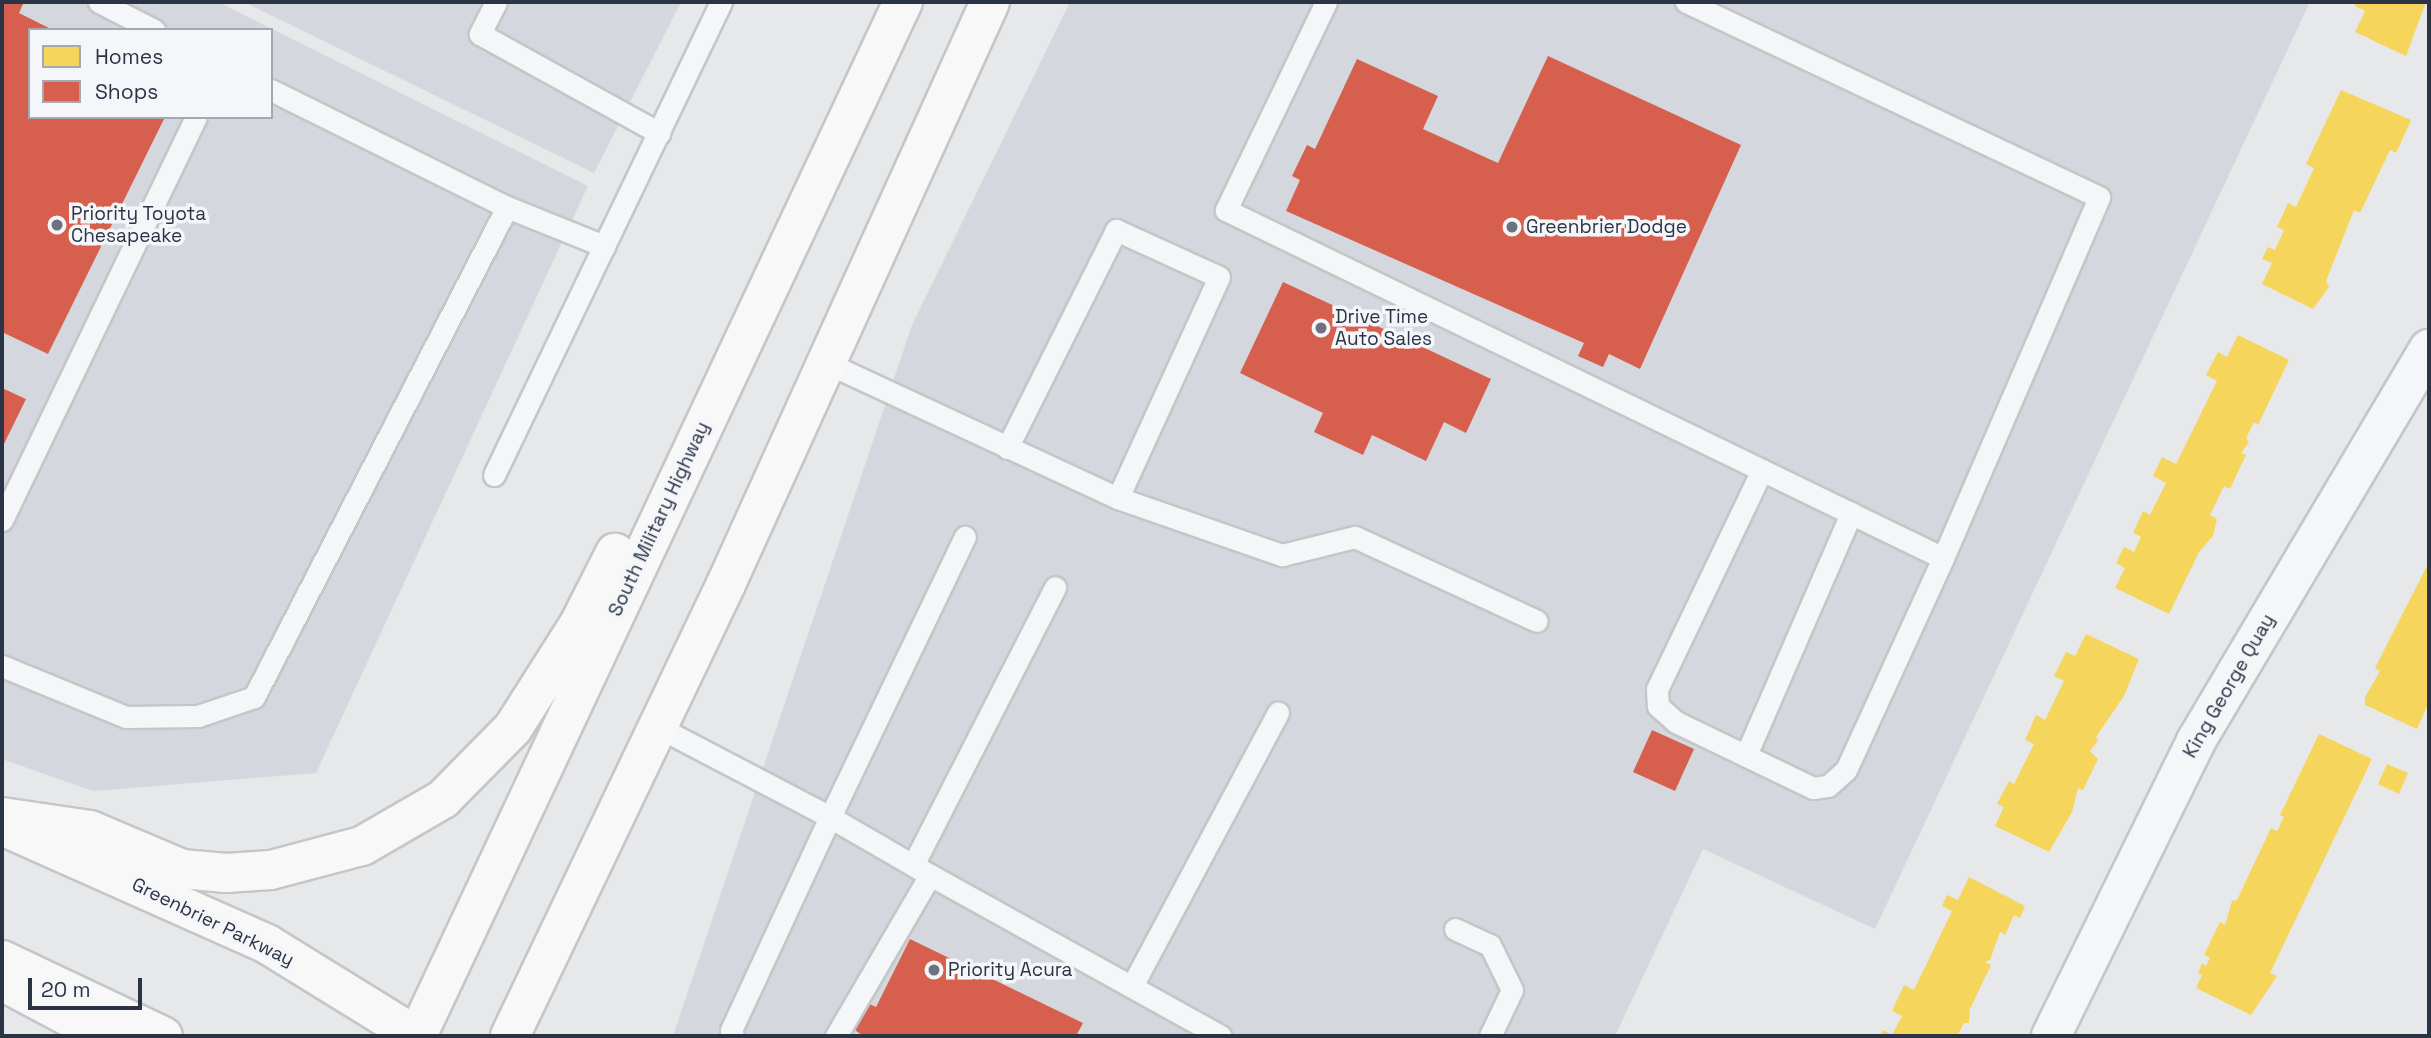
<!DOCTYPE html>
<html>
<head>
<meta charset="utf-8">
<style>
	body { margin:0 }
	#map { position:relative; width:2431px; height:1038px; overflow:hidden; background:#e6e8ea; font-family:"Space Grotesk",sans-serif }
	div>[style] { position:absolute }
	.built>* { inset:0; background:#d4d7dd }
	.homes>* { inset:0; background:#f6d55c }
	.shops>* { inset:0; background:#d6604d }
	.roads { filter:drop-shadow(2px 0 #c4c6c8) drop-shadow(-2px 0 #c4c6c8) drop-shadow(0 2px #c4c6c8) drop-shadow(0 -2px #c4c6c8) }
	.service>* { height:21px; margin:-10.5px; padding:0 10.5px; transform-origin:10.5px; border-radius:10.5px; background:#f5f6f7 }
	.minor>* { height:38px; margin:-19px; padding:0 19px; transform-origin:19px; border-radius:19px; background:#f5f6f7 }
	.secondary>* { height:38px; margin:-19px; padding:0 19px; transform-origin:19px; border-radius:19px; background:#f8f8f8 }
	.primary>* { height:38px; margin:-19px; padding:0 19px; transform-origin:19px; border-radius:19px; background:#f8f8f8 }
	.dots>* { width:19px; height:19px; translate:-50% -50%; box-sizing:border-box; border:4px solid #f4f6f9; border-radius:50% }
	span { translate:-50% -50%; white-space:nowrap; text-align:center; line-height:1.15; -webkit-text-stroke:7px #f4f6f9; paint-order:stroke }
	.poi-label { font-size:19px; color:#2b3445 }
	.left { translate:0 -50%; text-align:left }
	.street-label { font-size:19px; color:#2b3445 }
	.frame { position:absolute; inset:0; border:4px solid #2b3445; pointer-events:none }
	.legend { position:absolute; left:28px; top:28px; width:245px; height:91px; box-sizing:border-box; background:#f4f6f9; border:2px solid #a4a8b1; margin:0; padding:9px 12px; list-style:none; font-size:21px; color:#2b3445 }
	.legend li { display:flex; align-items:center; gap:14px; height:35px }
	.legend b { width:35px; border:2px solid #a4a8b1 }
	.scale { position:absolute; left:28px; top:978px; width:114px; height:32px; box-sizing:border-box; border:4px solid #2b3445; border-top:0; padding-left:9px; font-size:21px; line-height:24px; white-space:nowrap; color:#2b3445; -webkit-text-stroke:5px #f4f6f9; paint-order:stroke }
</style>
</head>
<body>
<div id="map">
	<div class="built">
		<div style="clip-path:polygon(evenodd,2px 2px,218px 2px,588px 186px,316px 773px,93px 791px,2px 759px,2px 2px,30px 30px,271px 30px,271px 117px,30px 117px,30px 30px)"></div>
		<div style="clip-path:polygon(244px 2px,681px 2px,594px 173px)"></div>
		<div style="clip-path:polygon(1070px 2px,2310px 2px,1875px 929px,1703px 849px,1615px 1036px,673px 1036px,912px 325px)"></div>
	</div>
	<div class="homes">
		<div style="clip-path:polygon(2357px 2px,2426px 2px,2406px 56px,2355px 32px,2365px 11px,2355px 6px)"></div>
		<div style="clip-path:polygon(2341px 90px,2411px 120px,2396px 153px,2390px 150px,2360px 213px,2354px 210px,2326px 281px,2329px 287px,2313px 309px,2262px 284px,2272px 263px,2262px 259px,2268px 247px,2275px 250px,2284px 230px,2277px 227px,2288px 203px,2296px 207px,2314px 168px,2306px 164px)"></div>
		<div style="clip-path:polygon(2238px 335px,2289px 360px,2258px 425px,2254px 422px,2246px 438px,2249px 442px,2241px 453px,2246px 455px,2230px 489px,2224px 486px,2210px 515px,2217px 519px,2213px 536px,2199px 552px,2169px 614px,2115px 588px,2125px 568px,2116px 563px,2124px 547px,2134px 552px,2141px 537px,2133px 533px,2143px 511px,2150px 515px,2166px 483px,2153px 476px,2162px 457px,2176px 464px,2217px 381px,2206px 375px,2218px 352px,2227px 357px)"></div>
		<div style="clip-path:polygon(2429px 562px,2429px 702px,2417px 729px,2365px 705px,2365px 697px,2380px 671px,2375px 668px)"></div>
		<div style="clip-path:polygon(2086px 634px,2139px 659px,2124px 696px,2096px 737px,2098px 741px,2090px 751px,2098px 759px,2083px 790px,2078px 788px,2072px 812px,2049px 852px,1995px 826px,2004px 807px,1997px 804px,2009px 781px,2014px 784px,2034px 744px,2025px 740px,2036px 715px,2045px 720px,2064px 681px,2054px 676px,2066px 652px,2075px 656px)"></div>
		<div style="clip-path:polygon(2319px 734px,2372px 759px,2270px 973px,2277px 976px,2251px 1015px,2196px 988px,2202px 975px,2198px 973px,2202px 963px,2206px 966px,2210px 958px,2204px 955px,2220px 922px,2225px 925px,2232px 901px,2237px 900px,2271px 828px,2277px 831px,2284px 817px,2280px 815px)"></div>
		<div style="clip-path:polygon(2387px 764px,2408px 773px,2399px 794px,2378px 784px)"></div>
		<div style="clip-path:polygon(1969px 877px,2025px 906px,2020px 918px,2014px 915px,2005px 935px,2000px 932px,1990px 960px,1985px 962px,1991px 965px,1970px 1009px,1969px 1023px,1964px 1023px,1957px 1036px,1880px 1036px,1883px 1030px,1892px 1035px,1902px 1016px,1892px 1011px,1904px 985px,1914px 990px,1952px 911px,1942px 906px,1947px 895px,1958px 900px)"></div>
	</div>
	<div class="shops">
		<div style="clip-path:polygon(2px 2px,24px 2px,19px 13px,53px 30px,30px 30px,30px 117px,165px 117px,48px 354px,2px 332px)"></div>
		<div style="clip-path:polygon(1548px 56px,1741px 145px,1640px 369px,1609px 354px,1603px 367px,1578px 356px,1584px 343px,1286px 211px,1300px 180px,1292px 176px,1307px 145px,1315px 149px,1357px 59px,1438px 96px,1423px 129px,1498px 163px)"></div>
		<div style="clip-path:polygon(1283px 282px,1491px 379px,1466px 433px,1444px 422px,1426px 461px,1372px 435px,1363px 455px,1314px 432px,1323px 413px,1240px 373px)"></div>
		<div style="clip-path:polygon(2px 388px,26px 399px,2px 448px)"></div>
		<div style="clip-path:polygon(1652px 730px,1694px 749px,1675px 791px,1633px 772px)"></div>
		<div style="clip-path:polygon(910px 939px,1083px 1023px,1076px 1036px,863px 1036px,851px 1027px,863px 1001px,876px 1007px)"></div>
	</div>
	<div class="roads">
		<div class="service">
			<div style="left:99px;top:2px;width:62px;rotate:27deg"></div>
			<div style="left:496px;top:2px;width:36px;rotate:117deg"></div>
			<div style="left:480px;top:34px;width:205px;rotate:28.9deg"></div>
			<div style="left:1326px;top:2px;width:231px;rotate:115.7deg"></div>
			<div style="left:1226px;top:210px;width:797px;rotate:25.89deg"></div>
			<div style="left:1943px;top:558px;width:393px;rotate:-66.6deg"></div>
			<div style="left:2099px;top:197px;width:457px;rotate:-154.7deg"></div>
			<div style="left:271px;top:90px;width:263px;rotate:26.4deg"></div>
			<div style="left:507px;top:207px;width:105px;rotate:21.9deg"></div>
			<div style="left:827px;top:363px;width:321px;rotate:24.9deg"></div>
			<div style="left:1118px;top:498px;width:174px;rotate:19.2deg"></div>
			<div style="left:1282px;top:555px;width:75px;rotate:-13.9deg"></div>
			<div style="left:1355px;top:537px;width:200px;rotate:24.8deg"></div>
			<div style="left:1007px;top:448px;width:244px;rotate:-63.4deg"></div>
			<div style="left:1116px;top:230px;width:113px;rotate:24.5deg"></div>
			<div style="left:1219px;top:277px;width:243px;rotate:114.6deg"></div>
			<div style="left:1762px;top:470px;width:243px;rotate:115.6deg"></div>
			<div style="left:1657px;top:689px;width:17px;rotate:87deg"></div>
			<div style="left:1658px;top:706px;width:24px;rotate:42deg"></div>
			<div style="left:1676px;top:722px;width:152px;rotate:25.7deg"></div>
			<div style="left:1813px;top:788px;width:15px;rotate:-8deg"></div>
			<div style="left:1828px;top:786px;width:24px;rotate:-42deg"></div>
			<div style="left:1846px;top:770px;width:233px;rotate:-65.4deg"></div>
			<div style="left:494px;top:475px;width:525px;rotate:-64.36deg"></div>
			<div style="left:2px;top:520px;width:447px;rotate:-64.3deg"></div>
			<div style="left:2px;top:666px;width:134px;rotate:22.4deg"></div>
			<div style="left:126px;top:717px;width:72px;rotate:-0.8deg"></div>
			<div style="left:198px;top:716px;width:59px;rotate:-18.7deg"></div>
			<div style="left:254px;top:697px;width:551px;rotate:-62.69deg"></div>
			<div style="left:658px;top:727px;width:194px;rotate:27.6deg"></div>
			<div style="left:830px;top:817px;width:235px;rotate:114.9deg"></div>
			<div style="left:731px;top:1030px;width:6px;rotate:72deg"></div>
			<div style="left:1746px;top:755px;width:264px;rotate:-66.5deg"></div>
			<div style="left:913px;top:865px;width:312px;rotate:-62.9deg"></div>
			<div style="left:930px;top:875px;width:116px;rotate:-149.9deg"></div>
			<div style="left:830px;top:817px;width:311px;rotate:-64.3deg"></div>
			<div style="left:1455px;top:929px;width:38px;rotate:25deg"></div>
			<div style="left:1490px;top:945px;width:50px;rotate:63.9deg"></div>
			<div style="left:1512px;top:990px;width:51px;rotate:115.6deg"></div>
			<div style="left:1132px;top:986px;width:310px;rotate:-61.9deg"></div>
			<div style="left:836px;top:1036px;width:186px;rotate:-59.7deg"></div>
			<div style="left:930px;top:875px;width:332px;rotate:29deg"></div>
		</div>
		<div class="minor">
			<div style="left:2051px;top:1036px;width:329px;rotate:-63.8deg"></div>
			<div style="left:2196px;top:741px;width:456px;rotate:-59.3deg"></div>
		</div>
		<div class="secondary">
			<div style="left:2px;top:826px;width:290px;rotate:24deg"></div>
			<div style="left:267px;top:944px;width:175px;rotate:31.7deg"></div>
			<div style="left:2px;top:960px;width:178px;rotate:25.3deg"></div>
		</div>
		<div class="primary">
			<div style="left:2px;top:817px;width:89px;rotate:8.4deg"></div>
			<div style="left:90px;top:830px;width:100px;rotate:23deg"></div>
			<div style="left:182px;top:869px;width:44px;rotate:5.2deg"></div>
			<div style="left:226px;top:873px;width:45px;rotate:-3.8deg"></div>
			<div style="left:271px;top:870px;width:94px;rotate:-14.8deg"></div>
			<div style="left:362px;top:846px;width:94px;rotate:-30.1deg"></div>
			<div style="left:443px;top:799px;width:100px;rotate:-45.4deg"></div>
			<div style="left:513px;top:728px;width:123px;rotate:-57.6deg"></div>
			<div style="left:579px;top:624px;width:80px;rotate:-63.1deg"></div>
			<div style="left:2px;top:981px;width:117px;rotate:28.1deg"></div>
			<div style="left:417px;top:1036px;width:1143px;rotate:-64.83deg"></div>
			<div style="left:510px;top:1036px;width:501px;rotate:-64.46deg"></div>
			<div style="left:726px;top:584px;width:639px;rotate:-65.6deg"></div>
		</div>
	</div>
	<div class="dots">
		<div style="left:57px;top:225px;background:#6c737f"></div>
		<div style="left:1512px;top:227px;background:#6c737f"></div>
		<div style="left:1321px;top:328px;background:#6c737f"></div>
		<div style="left:934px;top:970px;background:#6c737f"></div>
	</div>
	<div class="poi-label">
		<span class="left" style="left:71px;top:225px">Priority Toyota<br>Chesapeake</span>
		<span class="left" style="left:1526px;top:227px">Greenbrier Dodge</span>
		<span class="left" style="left:1335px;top:328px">Drive Time<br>Auto Sales</span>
		<span class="left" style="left:948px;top:970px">Priority Acura</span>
	</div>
	<div class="street-label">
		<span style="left:659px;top:519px;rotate:-65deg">South Military Highway</span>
		<span style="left:2229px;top:686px;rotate:-60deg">King George Quay</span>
		<span style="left:213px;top:922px;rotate:26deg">Greenbrier Parkway</span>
	</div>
	<div class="frame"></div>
	<ul class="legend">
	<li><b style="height:19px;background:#f6d55c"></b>Homes</li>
	<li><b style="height:19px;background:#d6604d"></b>Shops</li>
	</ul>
	<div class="scale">20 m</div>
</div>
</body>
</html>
